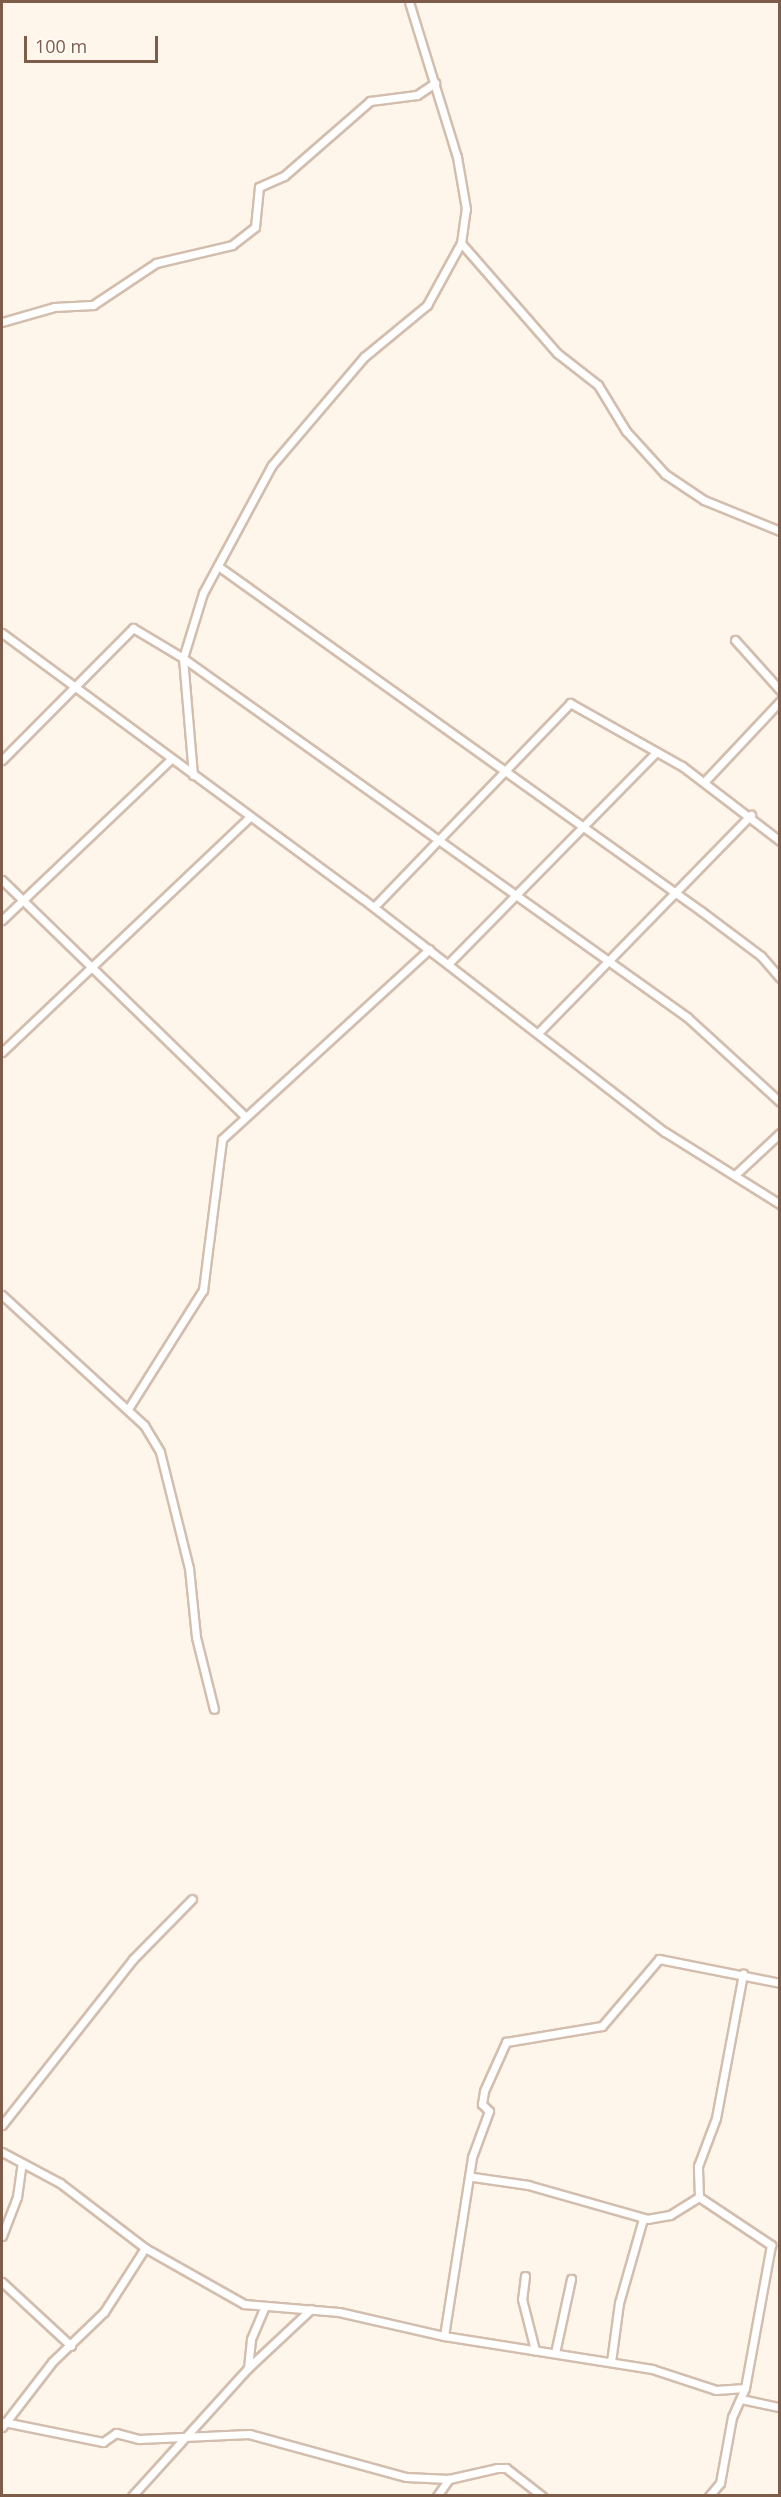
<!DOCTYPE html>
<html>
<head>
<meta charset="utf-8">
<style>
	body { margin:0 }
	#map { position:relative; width:781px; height:2497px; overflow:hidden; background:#fef6eb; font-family:"Open Sans",sans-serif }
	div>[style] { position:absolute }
	.roads { filter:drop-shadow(2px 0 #d3beae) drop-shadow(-2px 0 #d3beae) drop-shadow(0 2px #d3beae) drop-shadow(0 -2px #d3beae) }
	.street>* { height:7px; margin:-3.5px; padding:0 3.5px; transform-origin:3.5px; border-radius:3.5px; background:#fff }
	span { translate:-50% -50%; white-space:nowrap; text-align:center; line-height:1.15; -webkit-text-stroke:5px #fffaf3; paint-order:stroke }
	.frame { position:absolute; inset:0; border:3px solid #7d5c4a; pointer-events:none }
	.scale { position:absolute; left:24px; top:36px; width:134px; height:27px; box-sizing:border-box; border:3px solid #7d5c4a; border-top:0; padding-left:8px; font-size:18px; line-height:21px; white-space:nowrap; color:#7d5c4a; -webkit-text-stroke:4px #fffaf3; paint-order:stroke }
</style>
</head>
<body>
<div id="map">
	<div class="roads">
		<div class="street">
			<div style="left:461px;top:243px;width:146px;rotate:48.9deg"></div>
			<div style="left:557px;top:353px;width:52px;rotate:38deg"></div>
			<div style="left:598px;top:385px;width:54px;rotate:58.7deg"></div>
			<div style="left:626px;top:431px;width:58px;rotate:47.8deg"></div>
			<div style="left:665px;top:474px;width:47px;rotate:33.7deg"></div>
			<div style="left:704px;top:500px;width:82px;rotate:22.2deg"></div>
			<div style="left:2px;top:322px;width:54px;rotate:-16.1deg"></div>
			<div style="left:54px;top:307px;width:39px;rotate:-3deg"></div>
			<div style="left:93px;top:305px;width:76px;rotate:-33.7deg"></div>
			<div style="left:156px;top:263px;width:78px;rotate:-13.3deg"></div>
			<div style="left:232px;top:245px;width:29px;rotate:-38deg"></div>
			<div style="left:255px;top:227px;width:40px;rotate:-84.3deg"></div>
			<div style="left:259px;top:187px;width:27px;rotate:-24deg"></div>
			<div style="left:284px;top:176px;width:114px;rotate:-41.1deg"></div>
			<div style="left:370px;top:101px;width:47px;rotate:-7.3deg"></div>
			<div style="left:417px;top:95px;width:22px;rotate:-34deg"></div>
			<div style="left:218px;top:566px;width:594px;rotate:35.54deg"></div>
			<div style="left:701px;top:911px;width:75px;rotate:36.9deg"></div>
			<div style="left:761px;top:956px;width:29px;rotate:49deg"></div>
			<div style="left:2px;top:633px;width:448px;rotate:36.4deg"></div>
			<div style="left:363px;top:899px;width:381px;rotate:37.7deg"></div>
			<div style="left:665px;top:1132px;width:136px;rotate:32.1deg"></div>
			<div style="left:735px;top:640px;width:67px;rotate:48deg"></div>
			<div style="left:2px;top:760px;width:186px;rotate:-45.2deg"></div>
			<div style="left:133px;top:628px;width:58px;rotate:31deg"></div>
			<div style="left:183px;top:658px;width:619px;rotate:35.46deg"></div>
			<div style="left:687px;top:1017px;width:126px;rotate:42.4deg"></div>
			<div style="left:193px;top:775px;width:117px;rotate:-94.9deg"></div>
			<div style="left:183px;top:658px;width:68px;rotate:-72.9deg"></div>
			<div style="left:203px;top:593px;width:145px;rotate:-61.7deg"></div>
			<div style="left:272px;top:465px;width:142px;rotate:-49.6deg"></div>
			<div style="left:364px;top:357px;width:82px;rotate:-39.5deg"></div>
			<div style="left:427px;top:305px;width:71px;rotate:-61.3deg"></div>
			<div style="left:461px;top:243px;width:34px;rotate:-82deg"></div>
			<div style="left:466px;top:209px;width:53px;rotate:-99.8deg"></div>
			<div style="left:457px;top:157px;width:162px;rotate:-107.2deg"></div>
			<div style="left:705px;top:781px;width:110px;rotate:-46.8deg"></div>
			<div style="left:2px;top:880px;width:337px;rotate:44.2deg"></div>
			<div style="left:374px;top:907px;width:283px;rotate:-46.1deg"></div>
			<div style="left:570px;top:703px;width:129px;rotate:29.4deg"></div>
			<div style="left:682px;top:766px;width:123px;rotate:37.4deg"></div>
			<div style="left:2px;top:920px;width:232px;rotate:-43.6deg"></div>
			<div style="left:448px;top:964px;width:296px;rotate:-45.5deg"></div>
			<div style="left:538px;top:1033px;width:305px;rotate:-45.7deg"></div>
			<div style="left:2px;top:1052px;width:340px;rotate:-43.5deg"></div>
			<div style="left:736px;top:1174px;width:60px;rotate:-43deg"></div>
			<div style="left:2px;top:1295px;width:193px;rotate:42.5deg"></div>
			<div style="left:144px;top:1425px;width:31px;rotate:59deg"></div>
			<div style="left:160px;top:1452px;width:120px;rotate:76deg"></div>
			<div style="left:189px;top:1568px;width:69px;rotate:84.2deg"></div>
			<div style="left:196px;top:1637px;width:74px;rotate:76deg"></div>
			<div style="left:128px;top:1409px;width:141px;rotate:-57.8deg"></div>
			<div style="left:203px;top:1290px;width:152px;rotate:-82.8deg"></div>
			<div style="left:222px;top:1139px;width:281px;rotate:-42.5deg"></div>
			<div style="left:2px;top:2125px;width:211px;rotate:-51.7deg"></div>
			<div style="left:133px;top:1959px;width:84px;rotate:-45.5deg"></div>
			<div style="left:2px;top:2152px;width:66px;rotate:28.1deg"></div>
			<div style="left:60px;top:2183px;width:107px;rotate:37.4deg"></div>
			<div style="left:145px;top:2248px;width:114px;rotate:29.5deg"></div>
			<div style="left:244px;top:2304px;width:95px;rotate:4.8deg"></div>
			<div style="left:339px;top:2312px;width:108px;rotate:12.9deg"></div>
			<div style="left:444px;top:2336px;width:211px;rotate:9deg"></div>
			<div style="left:652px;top:2369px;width:67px;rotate:18.2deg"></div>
			<div style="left:716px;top:2390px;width:29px;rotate:-4deg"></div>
			<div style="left:473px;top:2177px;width:56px;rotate:8.3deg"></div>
			<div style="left:528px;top:2185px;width:124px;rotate:15.9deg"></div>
			<div style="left:647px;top:2219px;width:23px;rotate:-10deg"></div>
			<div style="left:670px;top:2215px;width:34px;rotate:-32deg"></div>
			<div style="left:699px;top:2197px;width:87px;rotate:33.7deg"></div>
			<div style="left:771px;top:2245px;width:145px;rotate:100.3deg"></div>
			<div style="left:745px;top:2388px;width:32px;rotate:114deg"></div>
			<div style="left:732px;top:2417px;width:67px;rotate:100.3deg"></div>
			<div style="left:720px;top:2483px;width:17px;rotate:130deg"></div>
			<div style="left:699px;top:2197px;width:31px;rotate:-92deg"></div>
			<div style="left:698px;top:2166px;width:51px;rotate:-69.4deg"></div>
			<div style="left:716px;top:2118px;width:147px;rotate:-79.4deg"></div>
			<div style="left:2px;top:2236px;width:42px;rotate:-69deg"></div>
			<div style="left:17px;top:2197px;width:34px;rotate:-82deg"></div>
			<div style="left:525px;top:2276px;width:23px;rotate:97deg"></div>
			<div style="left:522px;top:2299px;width:53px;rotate:75.7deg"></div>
			<div style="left:2px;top:2282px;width:94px;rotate:42.8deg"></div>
			<div style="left:444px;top:2336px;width:181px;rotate:-81.1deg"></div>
			<div style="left:472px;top:2157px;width:49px;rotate:-69.7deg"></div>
			<div style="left:489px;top:2111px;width:10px;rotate:-135deg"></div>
			<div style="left:482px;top:2104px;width:13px;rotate:-81deg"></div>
			<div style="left:484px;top:2091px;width:54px;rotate:-65.8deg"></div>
			<div style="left:506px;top:2042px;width:97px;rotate:-9.5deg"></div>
			<div style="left:602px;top:2026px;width:88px;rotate:-49.6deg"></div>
			<div style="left:659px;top:1959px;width:123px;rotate:11.2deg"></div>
			<div style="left:555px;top:2353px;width:76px;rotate:-77.8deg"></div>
			<div style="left:611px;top:2362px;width:60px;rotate:-82.3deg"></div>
			<div style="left:619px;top:2303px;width:87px;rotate:-74.1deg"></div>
			<div style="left:248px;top:2368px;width:29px;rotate:-84deg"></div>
			<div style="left:251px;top:2339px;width:34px;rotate:-67deg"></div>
			<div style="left:741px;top:2399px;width:40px;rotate:12deg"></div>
			<div style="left:4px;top:2422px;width:101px;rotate:11.4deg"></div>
			<div style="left:103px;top:2442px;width:16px;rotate:-35deg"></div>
			<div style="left:116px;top:2433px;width:24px;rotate:15deg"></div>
			<div style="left:139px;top:2439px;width:110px;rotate:-2.6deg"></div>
			<div style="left:249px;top:2434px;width:163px;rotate:15.3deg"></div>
			<div style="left:406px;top:2477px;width:43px;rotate:2.7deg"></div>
			<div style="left:2px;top:2427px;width:82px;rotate:-52.4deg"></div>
			<div style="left:52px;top:2362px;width:72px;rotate:-43.9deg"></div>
			<div style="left:104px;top:2312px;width:76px;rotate:-57.4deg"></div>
			<div style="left:132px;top:2496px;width:173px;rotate:-47.8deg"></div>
			<div style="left:248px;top:2368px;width:86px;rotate:-43.1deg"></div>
			<div style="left:437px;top:2496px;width:21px;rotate:-55deg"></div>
			<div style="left:449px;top:2479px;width:49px;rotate:-12.9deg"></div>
			<div style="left:497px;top:2468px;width:9px"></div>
			<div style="left:506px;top:2468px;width:46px;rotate:37.9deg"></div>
		</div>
	</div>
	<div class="frame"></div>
	<div class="scale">100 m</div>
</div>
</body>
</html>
